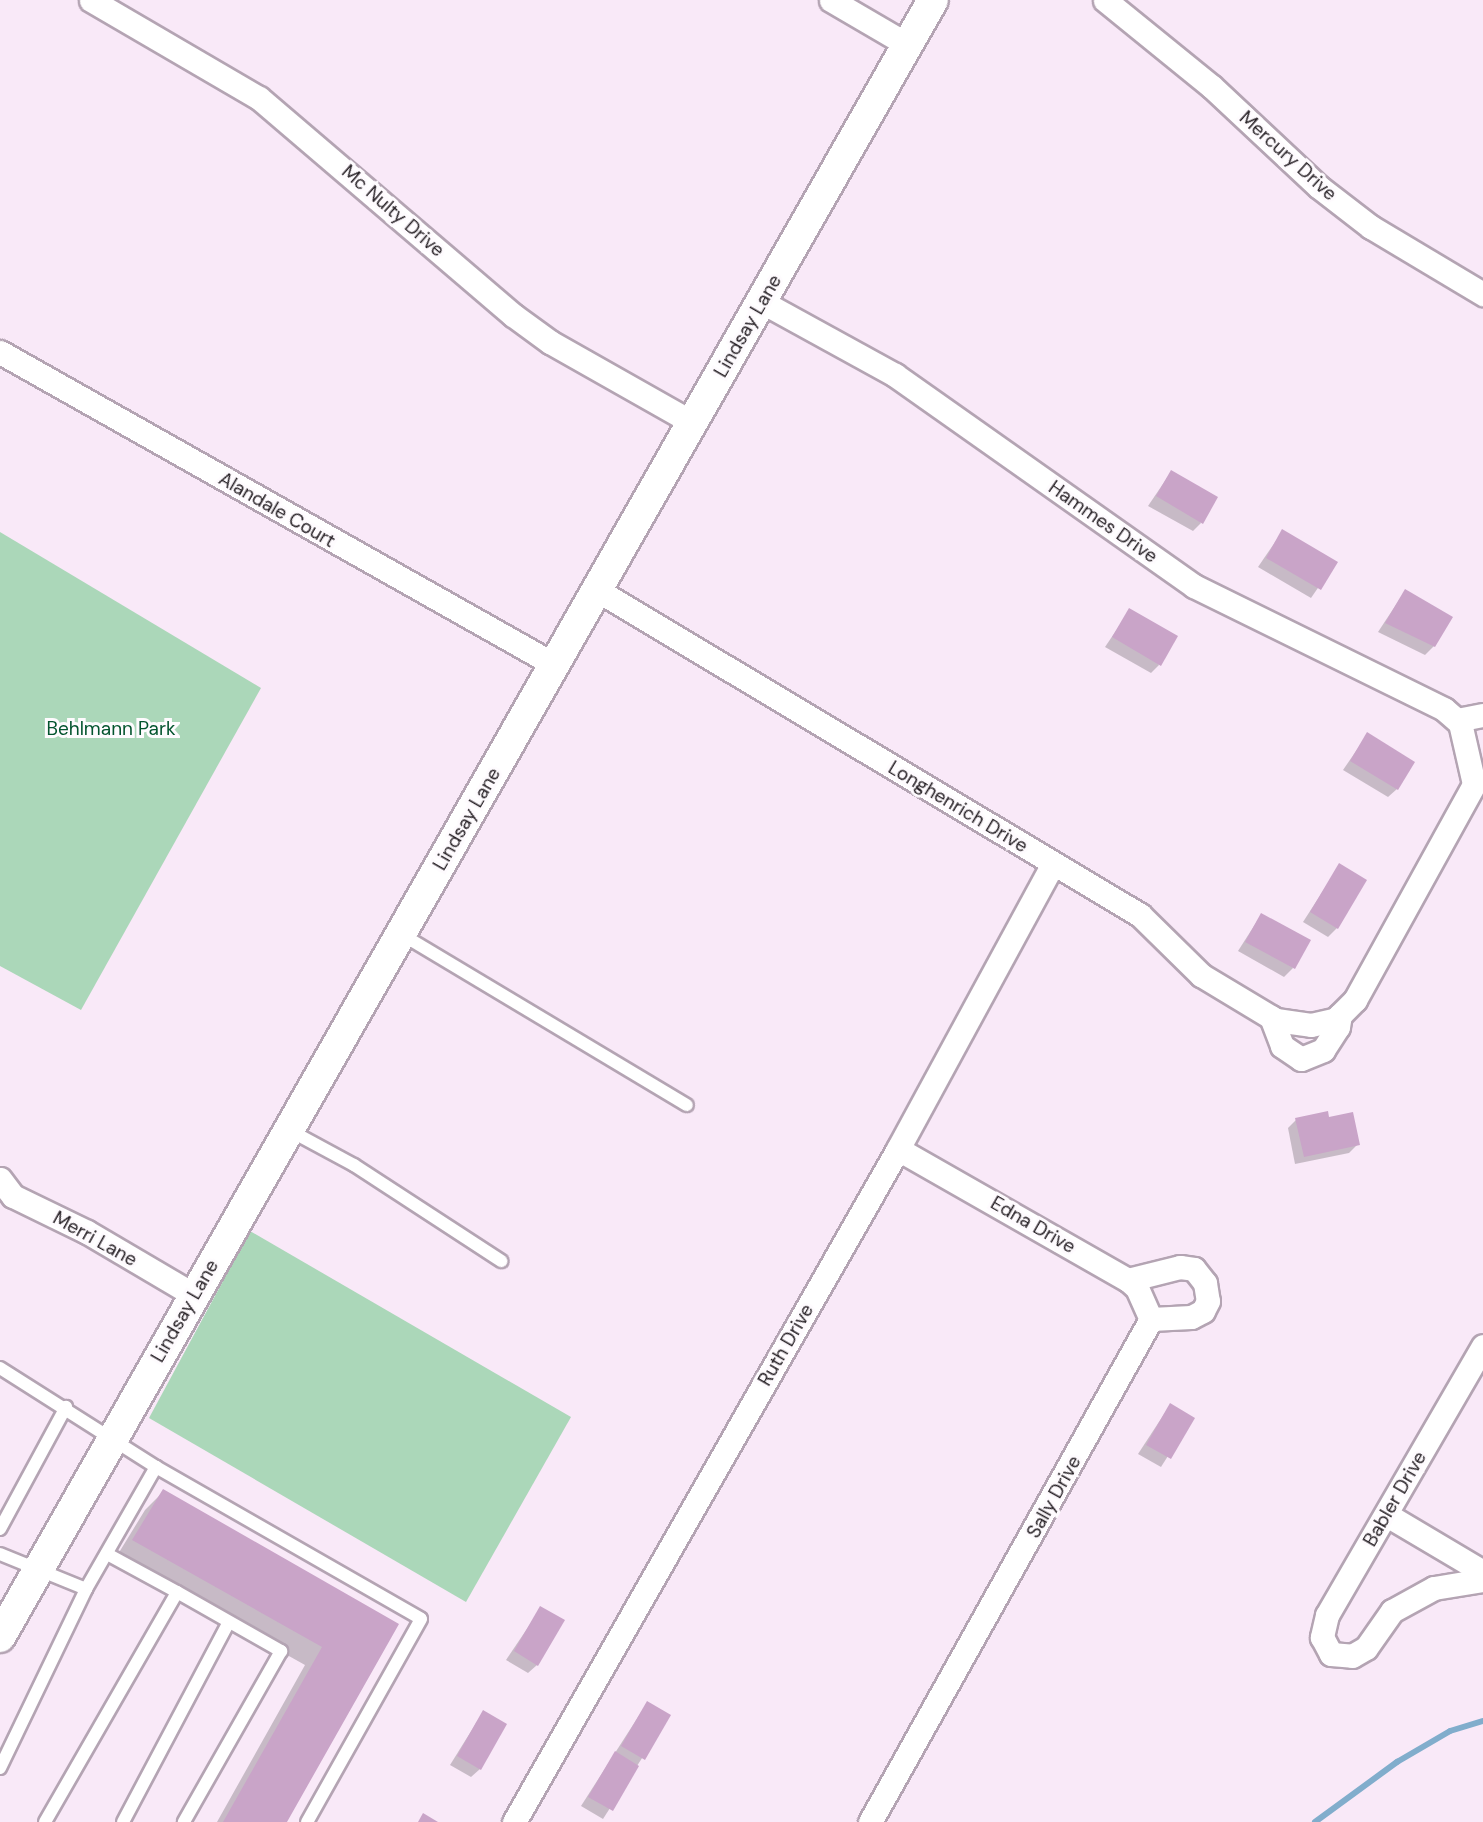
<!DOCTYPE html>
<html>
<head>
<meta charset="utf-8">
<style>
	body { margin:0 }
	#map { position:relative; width:1483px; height:1822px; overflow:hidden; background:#f9e9f8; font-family:"DM Sans",sans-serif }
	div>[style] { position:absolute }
	.green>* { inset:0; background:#abd7b9 }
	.shadow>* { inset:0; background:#0003 }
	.stream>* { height:6px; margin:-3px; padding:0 3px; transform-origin:3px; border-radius:3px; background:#81adcc }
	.building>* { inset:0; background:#c9a4c8 }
	.roads { filter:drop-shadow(2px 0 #b4a4b3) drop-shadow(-2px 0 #b4a4b3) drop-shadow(0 2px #b4a4b3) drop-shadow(0 -2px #b4a4b3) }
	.service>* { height:12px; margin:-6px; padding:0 6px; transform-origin:6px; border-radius:6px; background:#fff }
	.minor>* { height:23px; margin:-11.5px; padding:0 11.5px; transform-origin:11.5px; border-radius:11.5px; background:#fff }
	.tertiary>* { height:30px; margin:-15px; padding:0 15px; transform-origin:15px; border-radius:15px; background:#fff }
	span { translate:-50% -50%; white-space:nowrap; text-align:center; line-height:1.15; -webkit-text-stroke:6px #fefbfe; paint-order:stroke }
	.street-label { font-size:19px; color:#262025 }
	.park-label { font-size:19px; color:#03542e }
</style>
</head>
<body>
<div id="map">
	<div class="green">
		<div style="clip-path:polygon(0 532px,261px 688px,81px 1010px,0 966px)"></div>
		<div style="clip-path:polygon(250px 1231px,571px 1417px,466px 1602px,149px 1418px)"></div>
	</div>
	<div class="shadow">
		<div style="clip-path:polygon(1171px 472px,1201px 523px,1193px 531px,1148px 506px)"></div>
		<div style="clip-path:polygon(1282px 532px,1335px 563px,1311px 598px,1258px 567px)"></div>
		<div style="clip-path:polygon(1405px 591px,1434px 646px,1425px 655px,1378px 632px)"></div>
		<div style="clip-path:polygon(1130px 610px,1159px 665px,1151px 673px,1105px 647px)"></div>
		<div style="clip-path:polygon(1367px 735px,1397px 789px,1388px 797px,1343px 770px)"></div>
		<div style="clip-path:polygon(1339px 866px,1337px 928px,1328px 937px,1303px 922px)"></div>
		<div style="clip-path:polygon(1261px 915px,1293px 968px,1284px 977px,1238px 951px)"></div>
		<div style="clip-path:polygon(1328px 1119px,1358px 1144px,1349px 1153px,1295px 1164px,1288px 1128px,1296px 1120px)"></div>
		<div style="clip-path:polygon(1170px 1405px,1192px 1418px,1161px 1467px,1138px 1454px)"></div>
		<div style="clip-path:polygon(163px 1492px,396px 1624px,285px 1822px,217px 1822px,305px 1665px,115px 1559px,145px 1510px)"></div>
		<div style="clip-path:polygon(541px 1608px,537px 1665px,528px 1673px,506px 1660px)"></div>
		<div style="clip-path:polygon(647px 1703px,669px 1716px,603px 1819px,581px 1806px)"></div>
		<div style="clip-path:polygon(483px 1712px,480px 1769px,471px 1777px,450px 1765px)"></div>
	</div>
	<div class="stream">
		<div style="left:1315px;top:1822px;width:102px;rotate:-36.2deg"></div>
		<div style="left:1397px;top:1762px;width:61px;rotate:-30.3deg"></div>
		<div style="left:1450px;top:1731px;width:34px;rotate:-17deg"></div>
	</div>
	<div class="building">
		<div style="clip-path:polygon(1171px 470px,1218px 497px,1203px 524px,1156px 496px)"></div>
		<div style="clip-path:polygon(1282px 529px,1338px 562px,1321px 590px,1266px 558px)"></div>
		<div style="clip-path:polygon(1405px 589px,1453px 617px,1435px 647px,1385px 623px)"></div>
		<div style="clip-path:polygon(1129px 608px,1178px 636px,1161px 666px,1112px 637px)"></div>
		<div style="clip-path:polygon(1367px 732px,1415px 762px,1398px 790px,1350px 761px)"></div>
		<div style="clip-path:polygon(1339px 863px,1367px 880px,1338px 929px,1310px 912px)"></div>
		<div style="clip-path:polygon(1261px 913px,1311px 940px,1295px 969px,1245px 942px)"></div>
		<div style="clip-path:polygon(1328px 1111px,1329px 1117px,1353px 1112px,1360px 1145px,1304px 1157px,1295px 1118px)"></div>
		<div style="clip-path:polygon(1170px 1403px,1195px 1418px,1171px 1459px,1146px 1445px)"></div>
		<div style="clip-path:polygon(163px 1489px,399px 1624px,287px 1822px,223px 1822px,322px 1647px,132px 1540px)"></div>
		<div style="clip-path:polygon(540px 1606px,565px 1620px,538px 1666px,514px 1651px)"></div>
		<div style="clip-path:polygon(647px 1701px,671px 1715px,645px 1760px,621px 1746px)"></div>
		<div style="clip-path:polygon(483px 1710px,507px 1724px,481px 1770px,457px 1756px)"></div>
		<div style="clip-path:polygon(615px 1751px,639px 1766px,613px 1811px,588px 1797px)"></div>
		<div style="clip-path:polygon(423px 1813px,438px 1822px,418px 1822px)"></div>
	</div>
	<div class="roads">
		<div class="service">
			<div style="left:401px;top:934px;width:333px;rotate:30.9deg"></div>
			<div style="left:289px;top:1130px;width:74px;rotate:28.3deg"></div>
			<div style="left:354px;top:1165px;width:176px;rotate:33.1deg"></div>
			<div style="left:0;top:1368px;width:185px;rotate:32.4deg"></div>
			<div style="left:156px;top:1467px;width:305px;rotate:29.8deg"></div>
			<div style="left:421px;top:1619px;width:233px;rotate:119.3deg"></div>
			<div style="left:0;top:1529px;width:139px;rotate:-61.6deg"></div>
			<div style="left:0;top:1554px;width:93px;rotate:22.1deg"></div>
			<div style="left:86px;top:1589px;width:141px;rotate:-60.2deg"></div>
			<div style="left:177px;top:1592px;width:120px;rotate:29.6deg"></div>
			<div style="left:281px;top:1651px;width:197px;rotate:119.6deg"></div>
			<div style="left:0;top:1768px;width:199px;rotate:-64.3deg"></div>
			<div style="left:45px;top:1822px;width:265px;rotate:-60.1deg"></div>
			<div style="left:177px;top:1592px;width:80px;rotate:-151.5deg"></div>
			<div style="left:123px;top:1822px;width:226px;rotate:-62.1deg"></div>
		</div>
		<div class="minor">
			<div style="left:91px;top:0;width:194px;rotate:30.3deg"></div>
			<div style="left:259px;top:98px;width:334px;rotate:40.5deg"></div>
			<div style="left:513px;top:315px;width:46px;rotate:36.1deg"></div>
			<div style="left:550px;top:342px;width:164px;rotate:29.5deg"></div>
			<div style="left:831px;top:0;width:89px;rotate:30.3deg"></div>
			<div style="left:1105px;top:0;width:136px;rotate:39.1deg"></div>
			<div style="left:1211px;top:86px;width:148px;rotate:43.1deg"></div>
			<div style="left:1319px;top:187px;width:66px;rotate:37.6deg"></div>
			<div style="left:1371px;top:227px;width:131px;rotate:30.9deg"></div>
			<div style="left:0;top:352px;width:637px;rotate:29.42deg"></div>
			<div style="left:597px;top:590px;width:633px;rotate:30.9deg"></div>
			<div style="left:1140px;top:915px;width:86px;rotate:44.5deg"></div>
			<div style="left:1201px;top:975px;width:87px;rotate:31deg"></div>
			<div style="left:1276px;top:1020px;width:35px;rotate:8deg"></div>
			<div style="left:1311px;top:1025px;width:26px;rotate:-13deg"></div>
			<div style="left:1336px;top:1019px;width:27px;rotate:-45deg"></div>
			<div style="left:1355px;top:1000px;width:247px;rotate:-61.1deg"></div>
			<div style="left:1474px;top:784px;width:63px;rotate:-102.9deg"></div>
			<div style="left:1460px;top:723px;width:21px;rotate:-139deg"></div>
			<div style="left:1444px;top:709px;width:279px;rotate:-153.8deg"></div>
			<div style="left:1194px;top:586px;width:366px;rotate:-144.8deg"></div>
			<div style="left:895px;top:375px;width:152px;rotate:-151.2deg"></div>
			<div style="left:1457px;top:720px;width:26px;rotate:-11deg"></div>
			<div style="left:1271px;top:1017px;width:31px;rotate:69deg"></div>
			<div style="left:1282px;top:1046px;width:23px;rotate:34deg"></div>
			<div style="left:1301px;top:1059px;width:24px;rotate:-22deg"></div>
			<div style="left:1323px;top:1050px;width:27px;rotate:-57deg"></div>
			<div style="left:1338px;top:1027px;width:12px;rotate:-81deg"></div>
			<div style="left:898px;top:1149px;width:265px;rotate:29.7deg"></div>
			<div style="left:1128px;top:1280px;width:12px;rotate:42deg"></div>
			<div style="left:1137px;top:1288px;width:34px;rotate:66deg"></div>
			<div style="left:0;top:1179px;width:21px;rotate:53deg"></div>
			<div style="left:13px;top:1196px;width:82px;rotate:25.9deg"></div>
			<div style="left:87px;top:1232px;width:124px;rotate:30.5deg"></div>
			<div style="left:1128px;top:1280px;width:54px;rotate:-14deg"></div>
			<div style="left:1180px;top:1267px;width:14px;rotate:8deg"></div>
			<div style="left:1194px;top:1269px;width:18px;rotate:52deg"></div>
			<div style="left:1205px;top:1283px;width:18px;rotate:81deg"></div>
			<div style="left:1208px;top:1301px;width:11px;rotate:117deg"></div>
			<div style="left:1203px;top:1311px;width:13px;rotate:153deg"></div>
			<div style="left:1191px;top:1317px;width:40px;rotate:177.1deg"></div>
			<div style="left:1483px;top:1346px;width:311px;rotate:120.1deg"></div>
			<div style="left:1327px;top:1615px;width:23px;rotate:103deg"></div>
			<div style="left:1322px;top:1637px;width:19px;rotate:62deg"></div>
			<div style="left:1331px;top:1654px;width:21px;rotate:5deg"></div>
			<div style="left:1352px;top:1656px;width:16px;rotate:-30deg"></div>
			<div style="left:1366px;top:1648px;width:45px;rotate:-54.9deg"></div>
			<div style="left:1392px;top:1611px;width:48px;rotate:-28.7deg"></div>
			<div style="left:1434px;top:1588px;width:50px;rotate:-9.3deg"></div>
			<div style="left:1387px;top:1515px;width:112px;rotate:30.7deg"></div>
			<div style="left:514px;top:1822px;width:775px;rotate:-60.29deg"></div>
			<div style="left:898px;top:1149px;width:324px;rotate:-61.5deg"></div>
			<div style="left:870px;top:1822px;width:576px;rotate:-60.81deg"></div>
		</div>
		<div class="tertiary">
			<div style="left:0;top:1637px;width:1884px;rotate:-60.32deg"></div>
		</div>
	</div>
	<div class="street-label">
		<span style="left:1288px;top:156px;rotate:42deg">Mercury Drive</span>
		<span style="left:393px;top:211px;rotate:41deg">Mc Nulty Drive</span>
		<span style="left:748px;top:326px;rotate:-60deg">Lindsay Lane</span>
		<span style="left:277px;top:510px;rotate:30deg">Alandale Court</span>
		<span style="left:1103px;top:522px;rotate:35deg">Hammes Drive</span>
		<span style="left:958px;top:807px;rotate:31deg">Longhenrich Drive</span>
		<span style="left:467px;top:819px;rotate:-60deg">Lindsay Lane</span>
		<span style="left:1033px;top:1225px;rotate:30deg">Edna Drive</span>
		<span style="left:95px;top:1239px;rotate:29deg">Merri Lane</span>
		<span style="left:185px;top:1311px;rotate:-60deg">Lindsay Lane</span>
		<span style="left:786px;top:1345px;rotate:-60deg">Ruth Drive</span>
		<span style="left:1054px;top:1497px;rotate:-61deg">Sally Drive</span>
		<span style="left:1395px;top:1499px;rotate:-60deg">Babler Drive</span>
	</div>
	<div class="park-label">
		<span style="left:111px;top:729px">Behlmann Park</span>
	</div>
</div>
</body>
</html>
